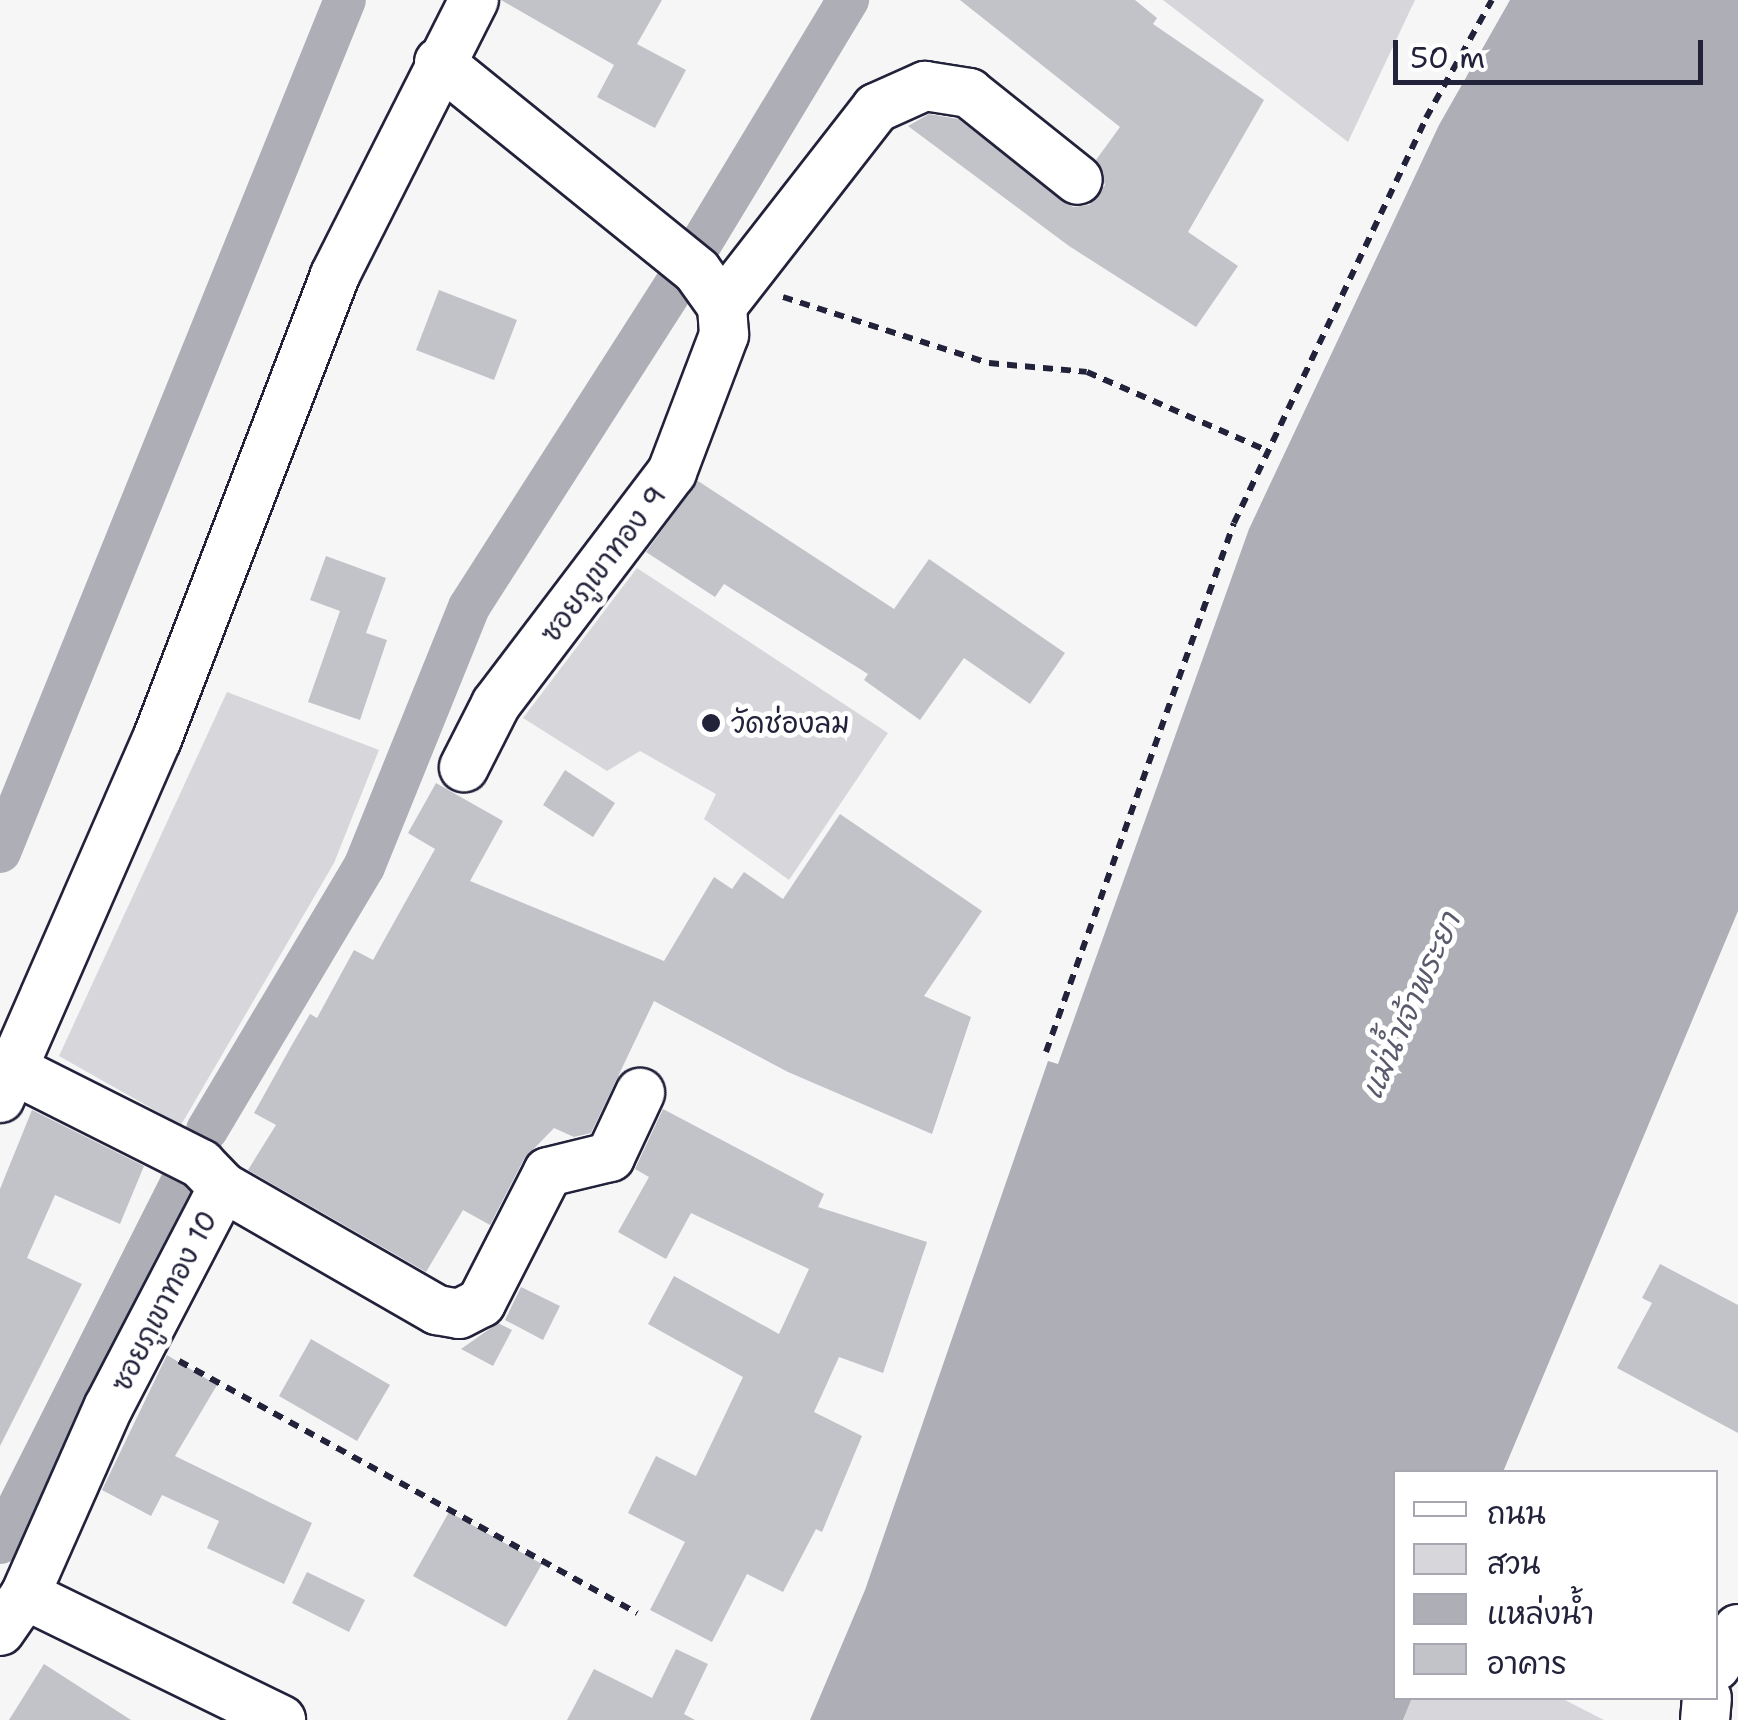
<!DOCTYPE html>
<html>
<head>
<meta charset="utf-8">
<style>
	body { margin:0 }
	#map { position:relative; width:1738px; height:1720px; overflow:hidden; background:#f6f6f7; font-family:"Shantell Sans","Playpen Sans Thai",sans-serif }
	div>[style] { position:absolute }
	.green>* { inset:0; background:#d7d7db }
	.water>* { inset:0; background:#aeaeb7 }
	.canal>* { height:42px; margin:-21px; padding:0 21px; transform-origin:21px; border-radius:21px; background:#aeaeb7 }
	.building>* { inset:0; background:#c2c2c9 }
	.path>* { height:6px; margin-top:-3px; transform-origin:0; background:repeating-linear-gradient(90deg,#22223b 0 10px,transparent 0 18px) }
	.roads { filter:drop-shadow(2px 0 #22223b) drop-shadow(-2px 0 #22223b) drop-shadow(0 2px #22223b) drop-shadow(0 -2px #22223b) }
	.minor>* { height:48px; margin:-24px; padding:0 24px; transform-origin:24px; border-radius:24px; background:#fff }
	.dots>* { width:28px; height:28px; translate:-50% -50%; box-sizing:border-box; border:5px solid #fff; border-radius:50% }
	span { translate:-50% -50%; white-space:nowrap; text-align:center; line-height:1.15; -webkit-text-stroke:10px #fff; paint-order:stroke }
	.street-label { font-size:28px; color:#22223b }
	.poi-label { font-size:28px; color:#22223b }
	.left { translate:0 -50%; text-align:left }
	.water-label { font-size:30px; color:#5a5a6d; font-style:italic }
	.legend { position:absolute; left:1393px; top:1470px; width:325px; height:230px; box-sizing:border-box; background:#fff; border:2px solid #a7a7b1; margin:0; padding:12px 18px; list-style:none; font-size:30px; color:#22223b }
	.legend li { display:flex; align-items:center; gap:20px; height:50px }
	.legend b { width:50px; border:2px solid #a7a7b1 }
	.scale { position:absolute; left:1393px; top:40px; width:310px; height:45px; box-sizing:border-box; border:5px solid #22223b; border-top:0; padding-left:12px; font-size:30px; line-height:35px; white-space:nowrap; color:#22223b; -webkit-text-stroke:8px #fff; paint-order:stroke }
</style>
</head>
<body>
<div id="map">
	<div class="green">
		<div style="clip-path:polygon(1163px 0,1415px 0,1348px 142px)"></div>
		<div style="clip-path:polygon(637px 568px,888px 733px,789px 880px,704px 819px,716px 794px,640px 751px,607px 771px,523px 718px)"></div>
		<div style="clip-path:polygon(227px 692px,379px 750px,334px 863px,181px 1125px,59px 1056px)"></div>
		<div style="clip-path:polygon(1412px 1698px,1561px 1698px,1604px 1720px,1403px 1720px)"></div>
	</div>
	<div class="water">
		<div style="clip-path:polygon(1510px 0,1738px 0,1738px 911px,1503px 1472px,1396px 1472px,1396px 1698px,1412px 1698px,1403px 1720px,810px 1720px,865px 1590px,1048px 1061px,1058px 1064px,1249px 529px,1439px 125px)"></div>
	</div>
	<div class="canal">
		<div style="left:702px;top:242px;width:283px;rotate:-58.9deg"></div>
		<div style="left:0;top:852px;width:919px;rotate:-67.96deg"></div>
		<div style="left:207px;top:1130px;width:306px;rotate:-59.2deg"></div>
		<div style="left:364px;top:867px;width:280px;rotate:-68deg"></div>
		<div style="left:469px;top:607px;width:386px;rotate:-57.4deg"></div>
		<div style="left:0;top:1543px;width:407px;rotate:-63.3deg"></div>
	</div>
	<div class="building">
		<div style="clip-path:polygon(501px 0,662px 0,637px 44px,686px 70px,655px 128px,597px 97px,614px 65px)"></div>
		<div style="clip-path:polygon(960px 0,1135px 0,1157px 18px,1153px 24px,1264px 100px,1188px 232px,1238px 266px,1196px 327px,1069px 246px,908px 126px,929px 114px,958px 119px,1073px 207px,1089px 205px,1105px 185px,1096px 160px,1120px 127px)"></div>
		<div style="clip-path:polygon(439px 290px,517px 320px,494px 380px,416px 350px)"></div>
		<div style="clip-path:polygon(698px 481px,894px 609px,929px 559px,1065px 653px,1030px 704px,964px 658px,920px 720px,864px 680px,868px 674px,724px 584px,715px 597px,646px 552px)"></div>
		<div style="clip-path:polygon(326px 556px,386px 578px,366px 633px,387px 640px,360px 720px,308px 702px,340px 611px,310px 600px)"></div>
		<div style="clip-path:polygon(565px 770px,615px 803px,593px 837px,543px 805px)"></div>
		<div style="clip-path:polygon(436px 783px,503px 821px,470px 881px,664px 961px,714px 877px,732px 889px,744px 872px,783px 899px,840px 814px,982px 911px,924px 996px,971px 1017px,932px 1134px,788px 1072px,654px 1001px,591px 1133px,574px 1137px,554px 1128px,524px 1159px,490px 1225px,463px 1210px,426px 1272px,248px 1170px,276px 1125px,254px 1113px,293px 1043px,310px 1014px,317px 1018px,354px 950px,373px 960px,435px 849px,408px 833px)"></div>
		<div style="clip-path:polygon(663px 1109px,824px 1194px,818px 1207px,927px 1242px,883px 1373px,839px 1357px,814px 1412px,862px 1436px,822px 1532px,816px 1529px,783px 1592px,747px 1574px,712px 1642px,650px 1610px,685px 1542px,628px 1513px,656px 1456px,696px 1476px,743px 1377px,648px 1324px,674px 1276px,779px 1334px,809px 1269px,691px 1213px,666px 1259px,618px 1232px,649px 1177px,635px 1169px)"></div>
		<div style="clip-path:polygon(32px 1110px,144px 1166px,120px 1224px,55px 1195px,27px 1258px,82px 1284px,0 1446px,0 1189px)"></div>
		<div style="clip-path:polygon(1660px 1264px,1738px 1305px,1738px 1433px,1617px 1368px,1652px 1303px,1642px 1298px)"></div>
		<div style="clip-path:polygon(521px 1287px,560px 1306px,543px 1340px,505px 1320px)"></div>
		<div style="clip-path:polygon(498px 1323px,512px 1330px,493px 1366px,461px 1349px)"></div>
		<div style="clip-path:polygon(311px 1339px,390px 1385px,357px 1441px,279px 1396px)"></div>
		<div style="clip-path:polygon(167px 1355px,217px 1385px,175px 1456px,312px 1523px,284px 1584px,207px 1548px,219px 1521px,162px 1495px,151px 1516px,102px 1490px)"></div>
		<div style="clip-path:polygon(449px 1512px,542px 1564px,506px 1627px,413px 1576px)"></div>
		<div style="clip-path:polygon(307px 1572px,365px 1600px,349px 1632px,292px 1603px)"></div>
		<div style="clip-path:polygon(676px 1649px,708px 1664px,684px 1714px,695px 1720px,567px 1720px,594px 1669px,652px 1698px)"></div>
		<div style="clip-path:polygon(44px 1664px,131px 1720px,9px 1720px)"></div>
	</div>
	<div class="path">
		<div style="left:783px;top:297px;width:216px;rotate:17.8deg"></div>
		<div style="left:989px;top:363px;width:98px;rotate:5.2deg"></div>
		<div style="left:1087px;top:372px;width:197px;rotate:23.6deg"></div>
		<div style="left:1046px;top:1052px;width:561px;rotate:-70.44deg"></div>
		<div style="left:1234px;top:523px;width:448px;rotate:-64.6deg"></div>
		<div style="left:1426px;top:118px;width:135px;rotate:-60.8deg"></div>
		<div style="left:179px;top:1361px;width:523px;rotate:28.82deg"></div>
	</div>
	<div class="roads">
		<div class="minor">
			<div style="left:439px;top:62px;width:332px;rotate:39deg"></div>
			<div style="left:697px;top:271px;width:43px;rotate:54.5deg"></div>
			<div style="left:722px;top:306px;width:29px;rotate:86deg"></div>
			<div style="left:724px;top:335px;width:147px;rotate:110.8deg"></div>
			<div style="left:672px;top:472px;width:291px;rotate:127.2deg"></div>
			<div style="left:496px;top:704px;width:71px;rotate:116.9deg"></div>
			<div style="left:722px;top:306px;width:251px;rotate:-52.1deg"></div>
			<div style="left:876px;top:108px;width:54px;rotate:-24.2deg"></div>
			<div style="left:925px;top:86px;width:45px;rotate:9deg"></div>
			<div style="left:969px;top:93px;width:139px;rotate:38.6deg"></div>
			<div style="left:0;top:1098px;width:392px;rotate:-66.4deg"></div>
			<div style="left:157px;top:739px;width:497px;rotate:-69deg"></div>
			<div style="left:335px;top:275px;width:308px;rotate:-63.2deg"></div>
			<div style="left:223px;top:1187px;width:247px;rotate:29.9deg"></div>
			<div style="left:437px;top:1310px;width:22px;rotate:10deg"></div>
			<div style="left:459px;top:1314px;width:25px;rotate:-27deg"></div>
			<div style="left:481px;top:1303px;width:147px;rotate:-62.9deg"></div>
			<div style="left:548px;top:1172px;width:64px;rotate:-13.6deg"></div>
			<div style="left:610px;top:1157px;width:71px;rotate:-64.9deg"></div>
			<div style="left:25px;top:1595px;width:285px;rotate:26deg"></div>
			<div style="left:0;top:1631px;width:44px;rotate:-55.2deg"></div>
			<div style="left:25px;top:1595px;width:205px;rotate:-66.1deg"></div>
			<div style="left:108px;top:1408px;width:249px;rotate:-62.5deg"></div>
			<div style="left:223px;top:1187px;width:32px;rotate:-134deg"></div>
			<div style="left:201px;top:1164px;width:209px;rotate:-153.3deg"></div>
			<div style="left:1716px;top:1666px;width:43px;rotate:-59.3deg"></div>
			<div style="left:1705px;top:1720px;width:22px;rotate:-85deg"></div>
		</div>
	</div>
	<div class="dots">
		<div style="left:711px;top:723px;background:#22223b"></div>
	</div>
	<div class="street-label">
		<span style="left:603px;top:564px;rotate:-53deg">ซอยภูเขาทอง 9</span>
		<span style="left:164px;top:1301px;rotate:-63deg">ซอยภูเขาทอง 10</span>
	</div>
	<div class="poi-label">
		<span class="left" style="left:731px;top:723px">วัดช่องลม</span>
	</div>
	<div class="water-label">
		<span style="left:1411px;top:1006px;rotate:-66deg">แม่น้ำเจ้าพระยา</span>
	</div>
	<ul class="legend">
	<li><b style="height:12px;background:#fff"></b>ถนน</li>
	<li><b style="height:28px;background:#d7d7db"></b>สวน</li>
	<li><b style="height:28px;background:#aeaeb7"></b>แหล่งน้ำ</li>
	<li><b style="height:28px;background:#c2c2c9"></b>อาคาร</li>
	</ul>
	<div class="scale">50 m</div>
</div>
</body>
</html>
